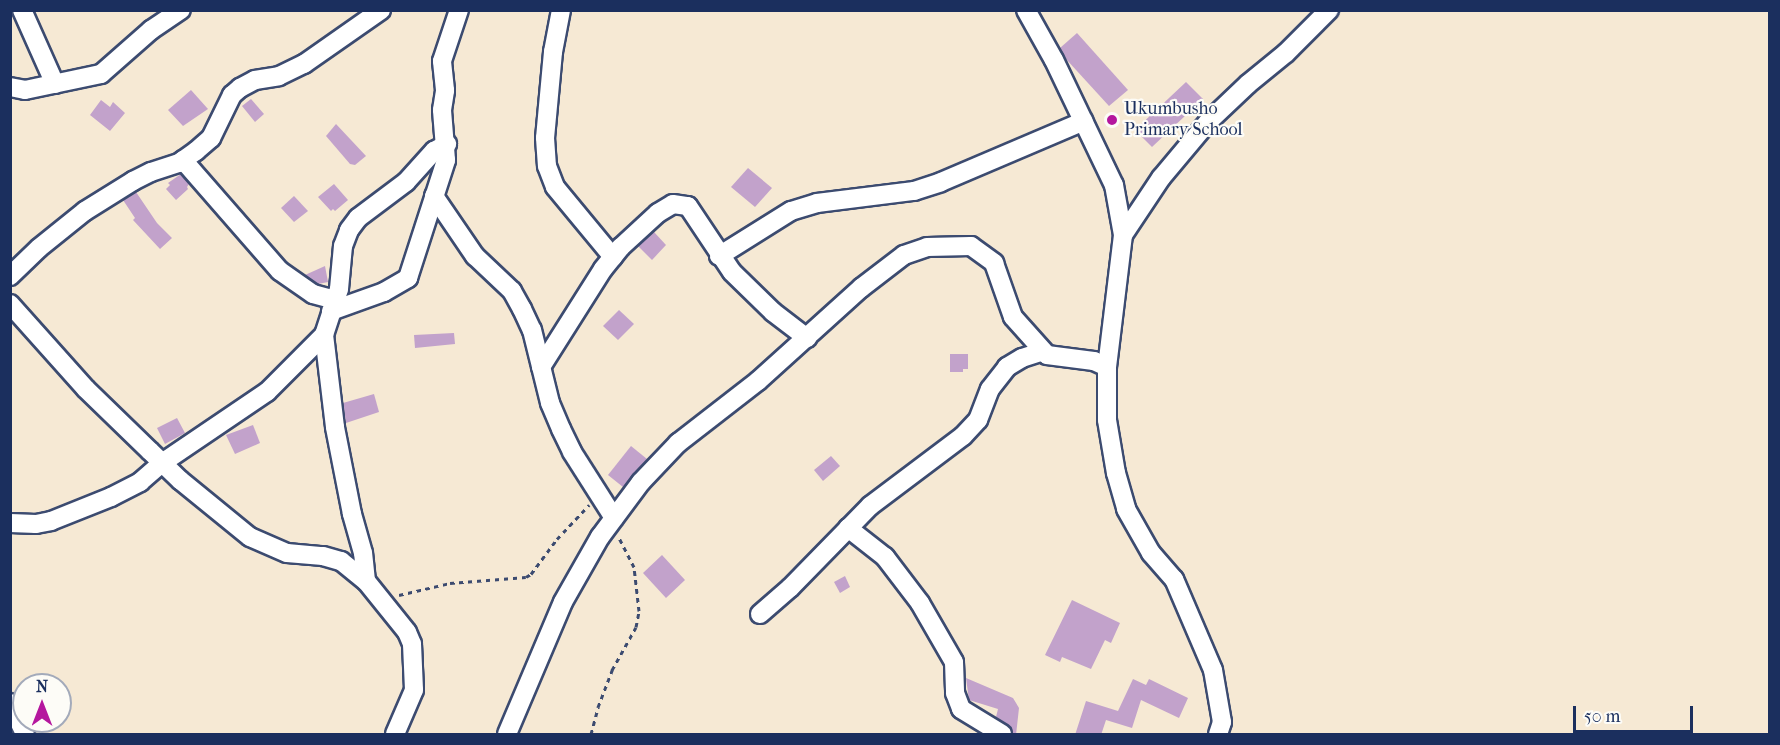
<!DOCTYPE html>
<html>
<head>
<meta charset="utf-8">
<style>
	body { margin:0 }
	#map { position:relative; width:1780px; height:745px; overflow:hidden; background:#f6e9d4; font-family:"IM FELL French Canon",serif }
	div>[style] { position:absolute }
	.building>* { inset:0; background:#c2a2cb }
	.path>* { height:3px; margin-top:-1.5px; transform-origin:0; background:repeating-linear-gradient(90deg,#3c4b70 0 4.5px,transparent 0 9px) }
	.roads { filter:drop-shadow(2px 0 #3c4b70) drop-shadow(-2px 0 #3c4b70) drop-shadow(0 2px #3c4b70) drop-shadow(0 -2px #3c4b70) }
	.minor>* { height:18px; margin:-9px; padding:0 9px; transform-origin:9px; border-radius:9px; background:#fff }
	.dots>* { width:16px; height:16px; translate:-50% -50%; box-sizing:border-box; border:3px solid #fdfcf7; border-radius:50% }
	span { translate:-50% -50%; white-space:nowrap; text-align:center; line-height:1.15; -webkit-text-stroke:4.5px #fdfcf7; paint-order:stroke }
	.poi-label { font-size:18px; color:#1b2f5e }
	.left { translate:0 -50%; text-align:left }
	.frame { position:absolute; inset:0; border:12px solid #1b2f5e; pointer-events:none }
	.north { position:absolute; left:12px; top:673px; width:60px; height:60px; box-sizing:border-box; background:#fdfcf7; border:2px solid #a3aaba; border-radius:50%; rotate:0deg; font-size:16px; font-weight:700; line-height:24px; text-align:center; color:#1b2f5e }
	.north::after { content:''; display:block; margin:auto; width:21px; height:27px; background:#b5179e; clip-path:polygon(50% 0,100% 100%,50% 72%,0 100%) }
	.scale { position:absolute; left:1573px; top:706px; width:120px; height:27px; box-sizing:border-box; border:3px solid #1b2f5e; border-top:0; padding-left:8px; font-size:18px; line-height:21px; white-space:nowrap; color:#1b2f5e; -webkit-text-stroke:4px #fdfcf7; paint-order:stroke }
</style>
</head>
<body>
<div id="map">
	<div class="building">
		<div style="clip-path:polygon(1077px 33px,1128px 90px,1109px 106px,1066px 59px,1060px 48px)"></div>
		<div style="clip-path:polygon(1186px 82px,1203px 99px,1152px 147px,1135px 130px)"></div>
		<div style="clip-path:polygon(191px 90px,208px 109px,183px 126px,168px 110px)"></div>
		<div style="clip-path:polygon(251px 99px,264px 114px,255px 122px,242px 106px)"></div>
		<div style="clip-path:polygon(101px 100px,110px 107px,113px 102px,125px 113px,110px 131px,90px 115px)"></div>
		<div style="clip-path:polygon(336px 124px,366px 156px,355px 165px,350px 164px,326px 136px)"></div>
		<div style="clip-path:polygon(748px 168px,772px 188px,755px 207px,731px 187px)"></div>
		<div style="clip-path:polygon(181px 174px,189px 184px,187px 187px,188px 189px,176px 200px,166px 189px,170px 185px,168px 183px)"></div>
		<div style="clip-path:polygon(334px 184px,348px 200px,335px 211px,333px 209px,331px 211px,318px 197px)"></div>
		<div style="clip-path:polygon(136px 192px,157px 223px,172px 238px,160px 249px,133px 220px,135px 218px,123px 200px)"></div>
		<div style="clip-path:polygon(294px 196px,308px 211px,294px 222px,281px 208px)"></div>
		<div style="clip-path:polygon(654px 232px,666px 245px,652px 260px,638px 246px)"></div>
		<div style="clip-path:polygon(325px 266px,328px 282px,318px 284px,305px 275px)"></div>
		<div style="clip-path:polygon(619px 310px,634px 324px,618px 340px,603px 326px)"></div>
		<div style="clip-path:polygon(454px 333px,455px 344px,415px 348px,414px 335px)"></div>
		<div style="clip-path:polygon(950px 354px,968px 354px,968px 369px,963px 369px,963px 372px,950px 372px)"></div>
		<div style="clip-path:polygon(374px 394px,379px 412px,346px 423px,343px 403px)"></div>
		<div style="clip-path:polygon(177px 418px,185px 433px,165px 444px,157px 428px)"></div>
		<div style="clip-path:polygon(253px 425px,260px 443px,235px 454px,226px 435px)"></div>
		<div style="clip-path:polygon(631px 446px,647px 459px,623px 487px,608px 475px)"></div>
		<div style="clip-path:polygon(831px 456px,840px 466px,823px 481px,814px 470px)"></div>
		<div style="clip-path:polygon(662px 555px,685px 580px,666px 598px,643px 573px)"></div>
		<div style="clip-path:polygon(845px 576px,850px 587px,840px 593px,834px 582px)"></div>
		<div style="clip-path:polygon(1072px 600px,1120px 623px,1111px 643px,1105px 640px,1091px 669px,1062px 657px,1060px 662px,1045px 655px)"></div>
		<div style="clip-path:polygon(966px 678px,1013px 698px,1019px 708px,1016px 735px,1013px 735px,1008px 725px,996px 717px,998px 709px,969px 700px)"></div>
		<div style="clip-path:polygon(1133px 679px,1146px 685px,1149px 679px,1188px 698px,1179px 718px,1141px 700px,1132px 728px,1106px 720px,1101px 735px,1075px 735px,1086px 701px,1118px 711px)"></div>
	</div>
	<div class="path">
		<div style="left:399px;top:595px;width:52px;rotate:-13.2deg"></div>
		<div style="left:450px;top:583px;width:76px;rotate:-4.5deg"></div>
		<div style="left:526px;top:577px;width:6px;rotate:-31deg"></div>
		<div style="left:531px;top:574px;width:44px;rotate:-53.4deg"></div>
		<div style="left:557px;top:539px;width:47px;rotate:-46.7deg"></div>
		<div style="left:591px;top:734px;width:28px;rotate:-75deg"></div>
		<div style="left:598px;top:707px;width:40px;rotate:-69deg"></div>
		<div style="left:612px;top:670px;width:49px;rotate:-60.8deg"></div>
		<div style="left:636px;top:627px;width:16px;rotate:-79deg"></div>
		<div style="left:639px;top:611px;width:44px;rotate:-96.5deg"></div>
		<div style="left:634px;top:567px;width:34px;rotate:-117deg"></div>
	</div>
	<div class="roads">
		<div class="minor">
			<div style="left:22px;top:10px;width:81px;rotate:66deg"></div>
			<div style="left:561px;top:10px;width:43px;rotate:100.8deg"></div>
			<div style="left:553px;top:52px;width:86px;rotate:95.3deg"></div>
			<div style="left:545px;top:138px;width:28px;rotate:86deg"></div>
			<div style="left:547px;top:166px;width:22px;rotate:69deg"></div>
			<div style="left:555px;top:187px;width:91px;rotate:50.4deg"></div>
			<div style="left:1026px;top:10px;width:57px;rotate:60.8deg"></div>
			<div style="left:1054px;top:60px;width:139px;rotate:64.4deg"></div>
			<div style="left:1114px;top:185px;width:51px;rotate:79.8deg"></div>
			<div style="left:1123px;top:235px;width:133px;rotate:96.9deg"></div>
			<div style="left:1107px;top:367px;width:53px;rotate:90deg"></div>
			<div style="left:1107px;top:420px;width:54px;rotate:80.4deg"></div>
			<div style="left:1116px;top:473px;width:37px;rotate:74deg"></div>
			<div style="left:1126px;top:509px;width:51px;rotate:60.4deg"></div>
			<div style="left:1151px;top:553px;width:35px;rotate:49deg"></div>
			<div style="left:1174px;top:579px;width:99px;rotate:66.8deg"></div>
			<div style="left:1213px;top:670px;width:53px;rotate:80.2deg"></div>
			<div style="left:1222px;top:722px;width:13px;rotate:108deg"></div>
			<div style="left:10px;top:87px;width:15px;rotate:11deg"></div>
			<div style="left:25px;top:90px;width:78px;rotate:-11.9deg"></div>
			<div style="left:101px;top:74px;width:67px;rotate:-41.3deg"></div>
			<div style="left:151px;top:30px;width:36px;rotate:-34deg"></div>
			<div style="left:183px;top:160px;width:147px;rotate:48.9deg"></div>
			<div style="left:280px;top:271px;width:40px;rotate:34.9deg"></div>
			<div style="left:313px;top:294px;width:23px;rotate:15deg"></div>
			<div style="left:434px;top:196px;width:73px;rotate:55.7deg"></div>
			<div style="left:475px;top:256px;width:51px;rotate:43.4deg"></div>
			<div style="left:512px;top:291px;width:21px;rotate:61deg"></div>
			<div style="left:522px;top:309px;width:23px;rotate:65deg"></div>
			<div style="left:532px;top:330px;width:75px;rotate:76.1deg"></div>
			<div style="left:550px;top:403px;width:28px;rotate:67deg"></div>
			<div style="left:561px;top:429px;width:25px;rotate:64deg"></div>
			<div style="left:572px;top:452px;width:78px;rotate:57.5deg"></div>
			<div style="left:1123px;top:235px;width:69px;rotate:-56.3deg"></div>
			<div style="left:1161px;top:178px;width:73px;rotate:-50deg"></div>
			<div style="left:1208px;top:122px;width:55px;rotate:-43.5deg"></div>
			<div style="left:1248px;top:84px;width:49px;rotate:-39.2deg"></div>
			<div style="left:1286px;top:53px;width:61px;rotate:-45deg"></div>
			<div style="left:719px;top:256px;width:85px;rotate:-32deg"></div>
			<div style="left:791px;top:211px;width:27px;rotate:-17deg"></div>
			<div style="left:817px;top:203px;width:98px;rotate:-7.1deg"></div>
			<div style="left:914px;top:191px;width:28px;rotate:-18deg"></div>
			<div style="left:941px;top:182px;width:155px;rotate:-23.1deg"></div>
			<div style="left:10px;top:276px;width:40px;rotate:-44deg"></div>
			<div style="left:39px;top:248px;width:59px;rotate:-38.8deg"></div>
			<div style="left:85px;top:211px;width:57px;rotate:-32deg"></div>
			<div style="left:133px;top:181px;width:20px;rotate:-27deg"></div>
			<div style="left:151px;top:172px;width:29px;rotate:-18deg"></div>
			<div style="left:179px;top:163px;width:21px;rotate:-35deg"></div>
			<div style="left:196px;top:151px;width:20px;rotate:-41deg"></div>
			<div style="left:211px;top:138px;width:48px;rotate:-64deg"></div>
			<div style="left:232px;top:95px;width:11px;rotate:-41deg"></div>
			<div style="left:240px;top:88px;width:17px;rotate:-28deg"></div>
			<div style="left:255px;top:80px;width:24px;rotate:-9deg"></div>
			<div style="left:279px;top:76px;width:28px;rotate:-26deg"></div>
			<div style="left:304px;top:64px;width:94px;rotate:-35deg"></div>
			<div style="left:10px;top:304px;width:114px;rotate:48.2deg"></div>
			<div style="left:86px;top:389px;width:89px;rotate:44.1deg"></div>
			<div style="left:150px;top:451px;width:42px;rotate:44deg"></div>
			<div style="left:180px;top:480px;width:90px;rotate:39.2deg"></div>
			<div style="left:250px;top:537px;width:40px;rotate:23.4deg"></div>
			<div style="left:287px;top:553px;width:36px;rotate:5deg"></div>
			<div style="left:323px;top:556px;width:19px;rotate:16deg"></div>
			<div style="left:341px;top:561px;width:32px;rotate:39deg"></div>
			<div style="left:366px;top:581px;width:65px;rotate:51.2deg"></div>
			<div style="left:407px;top:632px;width:13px;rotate:67deg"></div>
			<div style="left:412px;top:644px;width:46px;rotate:87.5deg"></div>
			<div style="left:414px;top:690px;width:48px;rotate:113.4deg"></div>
			<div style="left:331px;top:311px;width:56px;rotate:-19.7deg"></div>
			<div style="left:384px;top:292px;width:28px;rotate:-30deg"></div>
			<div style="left:408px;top:278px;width:124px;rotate:-72.1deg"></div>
			<div style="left:446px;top:160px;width:50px;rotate:-94.6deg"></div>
			<div style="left:442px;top:110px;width:20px;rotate:-81deg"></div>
			<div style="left:445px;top:90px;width:29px;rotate:-96deg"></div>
			<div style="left:442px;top:61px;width:54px;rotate:-71.6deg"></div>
			<div style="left:541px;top:367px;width:116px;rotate:-57.7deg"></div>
			<div style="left:603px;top:269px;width:28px;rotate:-51deg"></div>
			<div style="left:621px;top:247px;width:50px;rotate:-42.6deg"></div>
			<div style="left:658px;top:213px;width:17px;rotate:-31deg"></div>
			<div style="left:673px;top:204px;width:15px;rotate:8deg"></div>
			<div style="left:688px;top:206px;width:79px;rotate:56.3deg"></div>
			<div style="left:732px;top:272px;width:57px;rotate:44.3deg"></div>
			<div style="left:773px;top:312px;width:43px;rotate:37.4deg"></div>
			<div style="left:10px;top:523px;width:26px;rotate:2deg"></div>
			<div style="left:36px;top:524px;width:15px;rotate:-11deg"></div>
			<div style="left:51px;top:521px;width:65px;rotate:-21.8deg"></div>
			<div style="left:111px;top:497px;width:33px;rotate:-27deg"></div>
			<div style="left:140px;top:482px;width:29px;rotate:-41deg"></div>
			<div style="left:162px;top:463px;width:127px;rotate:-34.1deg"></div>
			<div style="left:267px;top:392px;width:81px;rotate:-45deg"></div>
			<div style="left:848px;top:528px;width:47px;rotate:38.1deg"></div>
			<div style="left:885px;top:557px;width:58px;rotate:52.7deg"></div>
			<div style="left:920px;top:603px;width:68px;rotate:60deg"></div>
			<div style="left:954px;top:662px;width:31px;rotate:88deg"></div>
			<div style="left:955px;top:693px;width:17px;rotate:69deg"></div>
			<div style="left:961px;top:709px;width:48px;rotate:31.4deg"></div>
			<div style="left:366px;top:581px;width:28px;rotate:-96deg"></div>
			<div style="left:363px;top:553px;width:41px;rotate:-105.8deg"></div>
			<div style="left:352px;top:514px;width:89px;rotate:-101.1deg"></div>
			<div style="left:335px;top:427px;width:93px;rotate:-96.8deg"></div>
			<div style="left:324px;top:335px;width:48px;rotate:-71.9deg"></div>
			<div style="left:339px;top:289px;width:43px;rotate:-84.7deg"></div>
			<div style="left:343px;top:246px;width:17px;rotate:-69deg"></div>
			<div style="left:349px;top:230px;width:15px;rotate:-53deg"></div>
			<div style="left:358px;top:218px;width:60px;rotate:-36.9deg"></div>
			<div style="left:406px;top:182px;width:42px;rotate:-47.9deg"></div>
			<div style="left:434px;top:151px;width:15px;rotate:-28deg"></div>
			<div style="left:760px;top:614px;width:40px;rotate:-41deg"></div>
			<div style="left:790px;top:588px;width:115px;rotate:-45.7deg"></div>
			<div style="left:870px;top:506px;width:116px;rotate:-37deg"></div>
			<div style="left:963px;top:436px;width:22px;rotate:-47deg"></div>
			<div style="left:978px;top:420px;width:33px;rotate:-69deg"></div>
			<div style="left:990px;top:389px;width:28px;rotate:-52deg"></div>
			<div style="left:1007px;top:367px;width:17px;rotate:-31deg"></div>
			<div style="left:1022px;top:358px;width:22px;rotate:-18deg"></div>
			<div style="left:10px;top:703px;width:34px;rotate:64deg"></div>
			<div style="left:507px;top:734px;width:143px;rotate:-67deg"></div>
			<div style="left:563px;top:602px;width:75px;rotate:-60.4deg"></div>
			<div style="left:600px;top:537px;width:69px;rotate:-53.3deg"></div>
			<div style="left:641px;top:482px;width:54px;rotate:-46.5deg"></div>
			<div style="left:678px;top:443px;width:101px;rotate:-37.8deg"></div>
			<div style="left:758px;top:381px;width:139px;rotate:-42.1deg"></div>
			<div style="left:861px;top:288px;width:54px;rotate:-37.5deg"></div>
			<div style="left:904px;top:255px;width:24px;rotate:-19deg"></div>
			<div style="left:927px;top:247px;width:44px;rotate:-1.3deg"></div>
			<div style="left:971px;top:246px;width:29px;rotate:36deg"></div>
			<div style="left:994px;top:263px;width:57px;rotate:70.6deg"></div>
			<div style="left:1013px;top:317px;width:51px;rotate:48.2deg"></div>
			<div style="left:1047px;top:355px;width:47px;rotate:7.3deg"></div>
			<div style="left:1094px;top:361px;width:14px;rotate:25deg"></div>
		</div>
	</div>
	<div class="dots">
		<div style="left:1112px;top:120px;background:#b5179e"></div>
	</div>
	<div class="poi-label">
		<span class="left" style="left:1124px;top:120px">Ukumbusho<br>Primary School</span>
	</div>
	<div class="frame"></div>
	<div class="north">N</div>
	<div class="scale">50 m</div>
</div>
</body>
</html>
